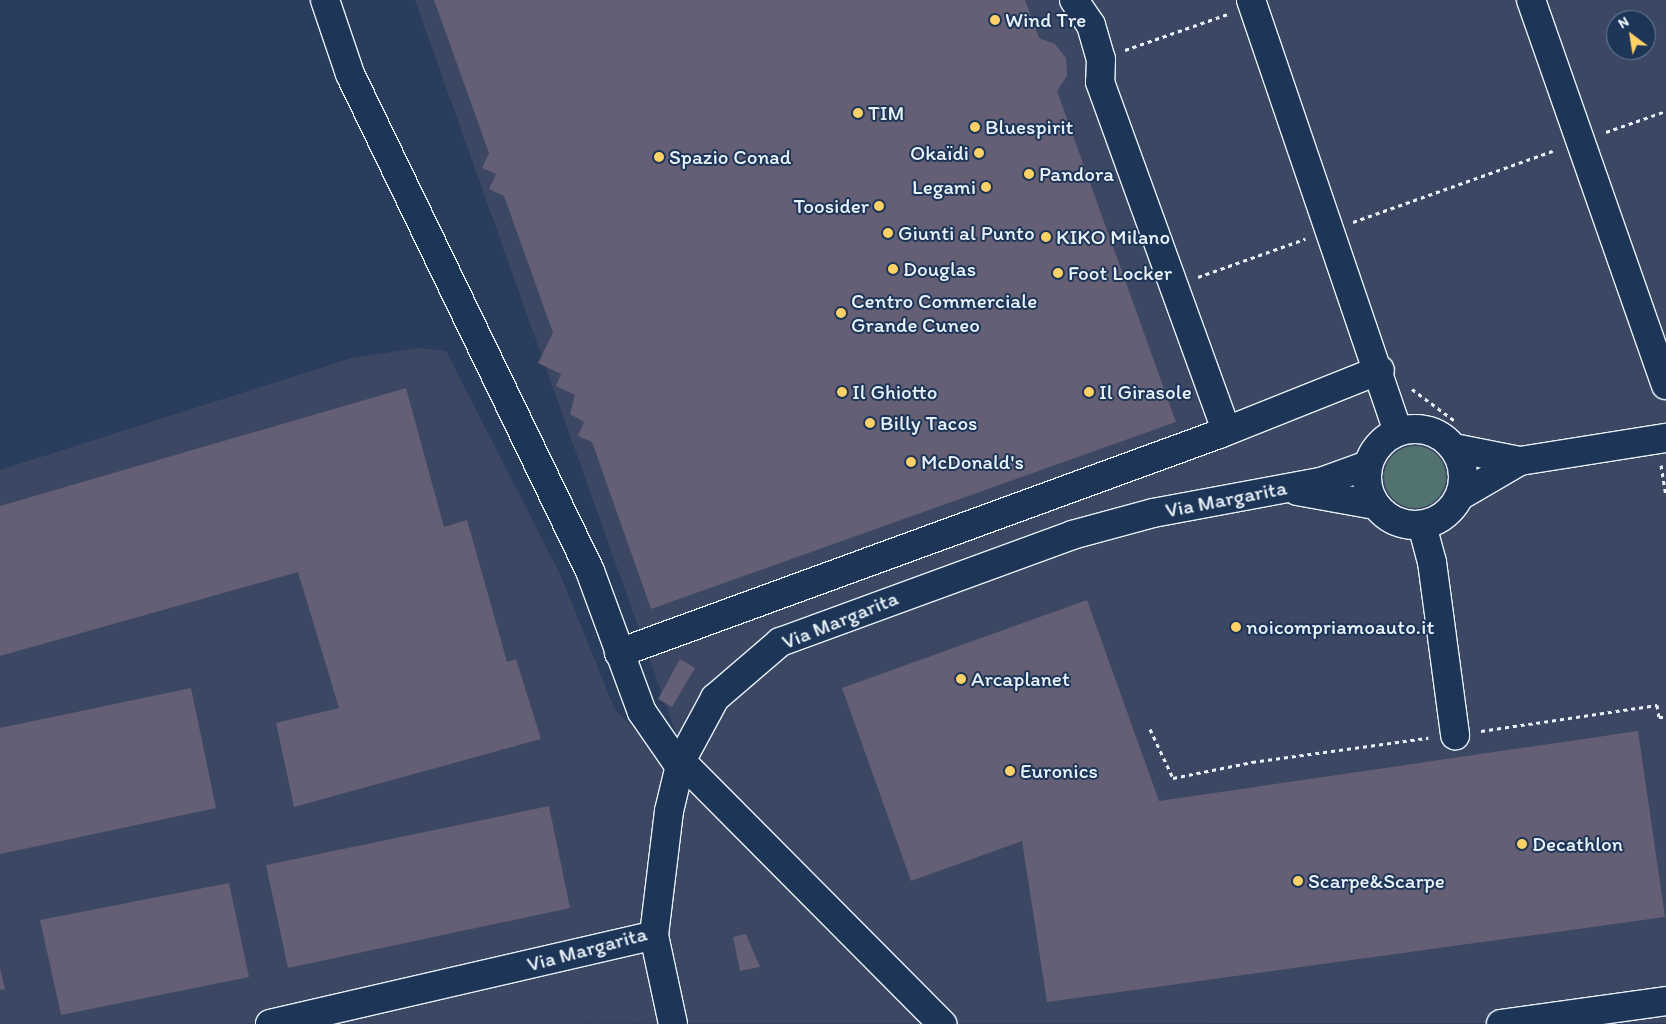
<!DOCTYPE html>
<html>
<head>
<meta charset="utf-8">
<style>
	body { margin:0 }
	#map { position:relative; width:1666px; height:1024px; overflow:hidden; background:#2b3d5d; font-family:Itim,sans-serif }
	div>[style] { position:absolute }
	.built>* { inset:0; background:#3c4764 }
	.green>* { inset:0; background:#527270 }
	.round { border-radius:50% }
	.building>* { inset:0; background:#645f74 }
	.path>* { height:3px; margin-top:-1.5px; transform-origin:0; background:repeating-linear-gradient(90deg,#e8f1f8 0 4px,transparent 0 8px) }
	.roads { filter:drop-shadow(1px 0 #e8f1f8) drop-shadow(-1px 0 #e8f1f8) drop-shadow(0 1px #e8f1f8) drop-shadow(0 -1px #e8f1f8) }
	.minor>* { height:28px; margin:-14px; padding:0 14px; transform-origin:14px; border-radius:14px; background:#1d3557 }
	.minor>.ring { margin:-14px; padding:0; box-sizing:content-box; background:none; border:28px solid #1d3557; border-radius:50% }
	.dots>* { width:14px; height:14px; translate:-50% -50%; box-sizing:border-box; border:2px solid #1d3557; border-radius:50% }
	span { translate:-50% -50%; white-space:nowrap; text-align:center; line-height:1.15; -webkit-text-stroke:4px #1d3557; paint-order:stroke }
	.poi-label { font-size:21px; color:#e8f1f8 }
	.left { translate:0 -50%; text-align:left }
	.right { translate:-100% -50%; text-align:right }
	.street-label { font-size:21px; color:#e8f1f8 }
	.north { position:absolute; left:1606px; top:10px; width:50px; height:50px; box-sizing:border-box; background:#1d3557; border:1px solid #6e8097; border-radius:50%; rotate:329deg; font-size:14px; font-weight:700; line-height:20px; text-align:center; color:#e8f1f8 }
	.north::after { content:''; display:block; margin:auto; width:18px; height:22px; background:#ffd166; clip-path:polygon(50% 0,100% 100%,50% 72%,0 100%) }
</style>
</head>
<body>
<div id="map">
	<div class="built">
		<div style="clip-path:polygon(evenodd,415px 0,1666px 0,1666px 1023px,0 1024px,0 470px,352px 358px,418px 348px,446px 351px,560px 574px,615px 710px,696px 789px,415px 0,1616px 20px,1646px 20px,1646px 50px,1616px 50px,1616px 20px)"></div>
	</div>
	<div class="green">
		<div class="round" style="left:1384px;top:446px;width:62px;height:62px"></div>
	</div>
	<div class="building">
		<div style="clip-path:polygon(434px 0,1025px 0,1039px 38px,1055px 44px,1066px 58px,1067px 76px,1057px 91px,1176px 422px,651px 609px,592px 442px,578px 436px,584px 422px,570px 414px,575px 395px,556px 386px,561px 374px,538px 363px,553px 333px,504px 196px,489px 189px,496px 174px,482px 168px,489px 153px)"></div>
		<div style="clip-path:polygon(406px 388px,444px 527px,467px 520px,507px 662px,516px 659px,541px 739px,294px 807px,276px 723px,339px 708px,298px 572px,0 656px,0 506px)"></div>
		<div style="clip-path:polygon(1087px 600px,1159px 801px,1638px 731px,1665px 917px,1047px 1002px,1022px 841px,911px 881px,842px 688px)"></div>
		<div style="clip-path:polygon(680px 659px,695px 668px,672px 707px,658px 699px)"></div>
		<div style="clip-path:polygon(191px 688px,216px 808px,0 854px,0 728px)"></div>
		<div style="clip-path:polygon(549px 806px,570px 908px,288px 968px,266px 865px)"></div>
		<div style="clip-path:polygon(229px 883px,249px 977px,61px 1015px,40px 920px)"></div>
		<div style="clip-path:polygon(746px 934px,760px 967px,740px 971px,733px 937px)"></div>
		<div style="clip-path:polygon(0 968px,5px 989px,0 990px)"></div>
	</div>
	<div class="path">
		<div style="left:1125px;top:50px;width:109px;rotate:-19.3deg"></div>
		<div style="left:1606px;top:132px;width:64px;rotate:-19.3deg"></div>
		<div style="left:1353px;top:222px;width:214px;rotate:-19.6deg"></div>
		<div style="left:1198px;top:277px;width:114px;rotate:-19.6deg"></div>
		<div style="left:1412px;top:389px;width:54px;rotate:36.7deg"></div>
		<div style="left:1661px;top:465px;width:31px;rotate:81deg"></div>
		<div style="left:1150px;top:729px;width:54px;rotate:64.9deg"></div>
		<div style="left:1173px;top:778px;width:81px;rotate:-11.4deg"></div>
		<div style="left:1252px;top:762px;width:178px;rotate:-7.8deg"></div>
		<div style="left:1481px;top:731px;width:178px;rotate:-8.4deg"></div>
		<div style="left:1657px;top:705px;width:12px;rotate:81deg"></div>
		<div style="left:1659px;top:717px;width:7px"></div>
	</div>
	<div class="roads">
		<div class="minor">
			<div style="left:325px;top:0;width:78px;rotate:71.3deg"></div>
			<div style="left:350px;top:74px;width:552px;rotate:64.22deg"></div>
			<div style="left:590px;top:571px;width:150px;rotate:69.8deg"></div>
			<div style="left:642px;top:712px;width:67px;rotate:55.4deg"></div>
			<div style="left:1074px;top:0;width:30px;rotate:56deg"></div>
			<div style="left:1091px;top:25px;width:35px;rotate:74deg"></div>
			<div style="left:1101px;top:59px;width:23px;rotate:92deg"></div>
			<div style="left:1100px;top:82px;width:371px;rotate:70.1deg"></div>
			<div style="left:1251px;top:0;width:456px;rotate:71.2deg"></div>
			<div style="left:1531px;top:0;width:408px;rotate:70.7deg"></div>
			<div class="ring" style="left:1367px;top:429px;width:68px;height:68px"></div>
			<div style="left:1454px;top:448px;width:67px;rotate:11.1deg"></div>
			<div style="left:1520px;top:461px;width:148px;rotate:-9deg"></div>
			<div style="left:1297px;top:491px;width:79px;rotate:10.2deg"></div>
			<div style="left:1460px;top:496px;width:69px;rotate:-30.3deg"></div>
			<div style="left:1422px;top:525px;width:38px;rotate:75deg"></div>
			<div style="left:1432px;top:562px;width:175px;rotate:82.4deg"></div>
			<div style="left:619px;top:653px;width:639px;rotate:-20.05deg"></div>
			<div style="left:1219px;top:434px;width:173px;rotate:-21.7deg"></div>
			<div style="left:681px;top:761px;width:371px;rotate:45.2deg"></div>
			<div style="left:270px;top:1024px;width:394px;rotate:-13deg"></div>
			<div style="left:673px;top:1024px;width:91px;rotate:-102.1deg"></div>
			<div style="left:654px;top:935px;width:125px;rotate:-83.1deg"></div>
			<div style="left:669px;top:811px;width:51px;rotate:-76.5deg"></div>
			<div style="left:681px;top:761px;width:72px;rotate:-61.6deg"></div>
			<div style="left:715px;top:698px;width:86px;rotate:-40.7deg"></div>
			<div style="left:780px;top:642px;width:311px;rotate:-20.1deg"></div>
			<div style="left:1072px;top:535px;width:84px;rotate:-15.2deg"></div>
			<div style="left:1153px;top:513px;width:171px;rotate:-10.5deg"></div>
			<div style="left:1321px;top:482px;width:50px;rotate:-19.9deg"></div>
			<div style="left:1501px;top:1024px;width:167px;rotate:-7.9deg"></div>
		</div>
	</div>
	<div class="dots">
		<div style="left:995px;top:20px;background:#ffd166"></div>
		<div style="left:858px;top:113px;background:#ffd166"></div>
		<div style="left:975px;top:127px;background:#ffd166"></div>
		<div style="left:979px;top:153px;background:#ffd166"></div>
		<div style="left:659px;top:157px;background:#ffd166"></div>
		<div style="left:1029px;top:174px;background:#ffd166"></div>
		<div style="left:986px;top:187px;background:#ffd166"></div>
		<div style="left:879px;top:206px;background:#ffd166"></div>
		<div style="left:888px;top:233px;background:#ffd166"></div>
		<div style="left:1046px;top:237px;background:#ffd166"></div>
		<div style="left:893px;top:269px;background:#ffd166"></div>
		<div style="left:1058px;top:273px;background:#ffd166"></div>
		<div style="left:841px;top:313px;background:#ffd166"></div>
		<div style="left:842px;top:392px;background:#ffd166"></div>
		<div style="left:1089px;top:392px;background:#ffd166"></div>
		<div style="left:870px;top:423px;background:#ffd166"></div>
		<div style="left:911px;top:462px;background:#ffd166"></div>
		<div style="left:1236px;top:627px;background:#ffd166"></div>
		<div style="left:961px;top:679px;background:#ffd166"></div>
		<div style="left:1010px;top:771px;background:#ffd166"></div>
		<div style="left:1522px;top:844px;background:#ffd166"></div>
		<div style="left:1298px;top:881px;background:#ffd166"></div>
	</div>
	<div class="poi-label">
		<span class="left" style="left:1005px;top:20px">Wind Tre</span>
		<span class="left" style="left:868px;top:113px">TIM</span>
		<span class="left" style="left:985px;top:127px">Bluespirit</span>
		<span class="right" style="left:969px;top:153px">Okaïdi</span>
		<span class="left" style="left:669px;top:157px">Spazio Conad</span>
		<span class="left" style="left:1039px;top:174px">Pandora</span>
		<span class="right" style="left:976px;top:187px">Legami</span>
		<span class="right" style="left:869px;top:206px">Toosider</span>
		<span class="left" style="left:898px;top:233px">Giunti al Punto</span>
		<span class="left" style="left:1056px;top:237px">KIKO Milano</span>
		<span class="left" style="left:903px;top:269px">Douglas</span>
		<span class="left" style="left:1068px;top:273px">Foot Locker</span>
		<span class="left" style="left:851px;top:313px">Centro Commerciale<br>Grande Cuneo</span>
		<span class="left" style="left:852px;top:392px">Il Ghiotto</span>
		<span class="left" style="left:1099px;top:392px">Il Girasole</span>
		<span class="left" style="left:880px;top:423px">Billy Tacos</span>
		<span class="left" style="left:921px;top:462px">McDonald's</span>
		<span class="left" style="left:1246px;top:627px">noicompriamoauto.it</span>
		<span class="left" style="left:971px;top:679px">Arcaplanet</span>
		<span class="left" style="left:1020px;top:771px">Euronics</span>
		<span class="left" style="left:1532px;top:844px">Decathlon</span>
		<span class="left" style="left:1308px;top:881px">Scarpe&amp;Scarpe</span>
	</div>
	<div class="street-label">
		<span style="left:1226px;top:499px;rotate:-11deg">Via Margarita</span>
		<span style="left:840px;top:620px;rotate:-22deg">Via Margarita</span>
		<span style="left:587px;top:949px;rotate:-15deg">Via Margarita</span>
	</div>
	<div class="north">N</div>
</div>
</body>
</html>
